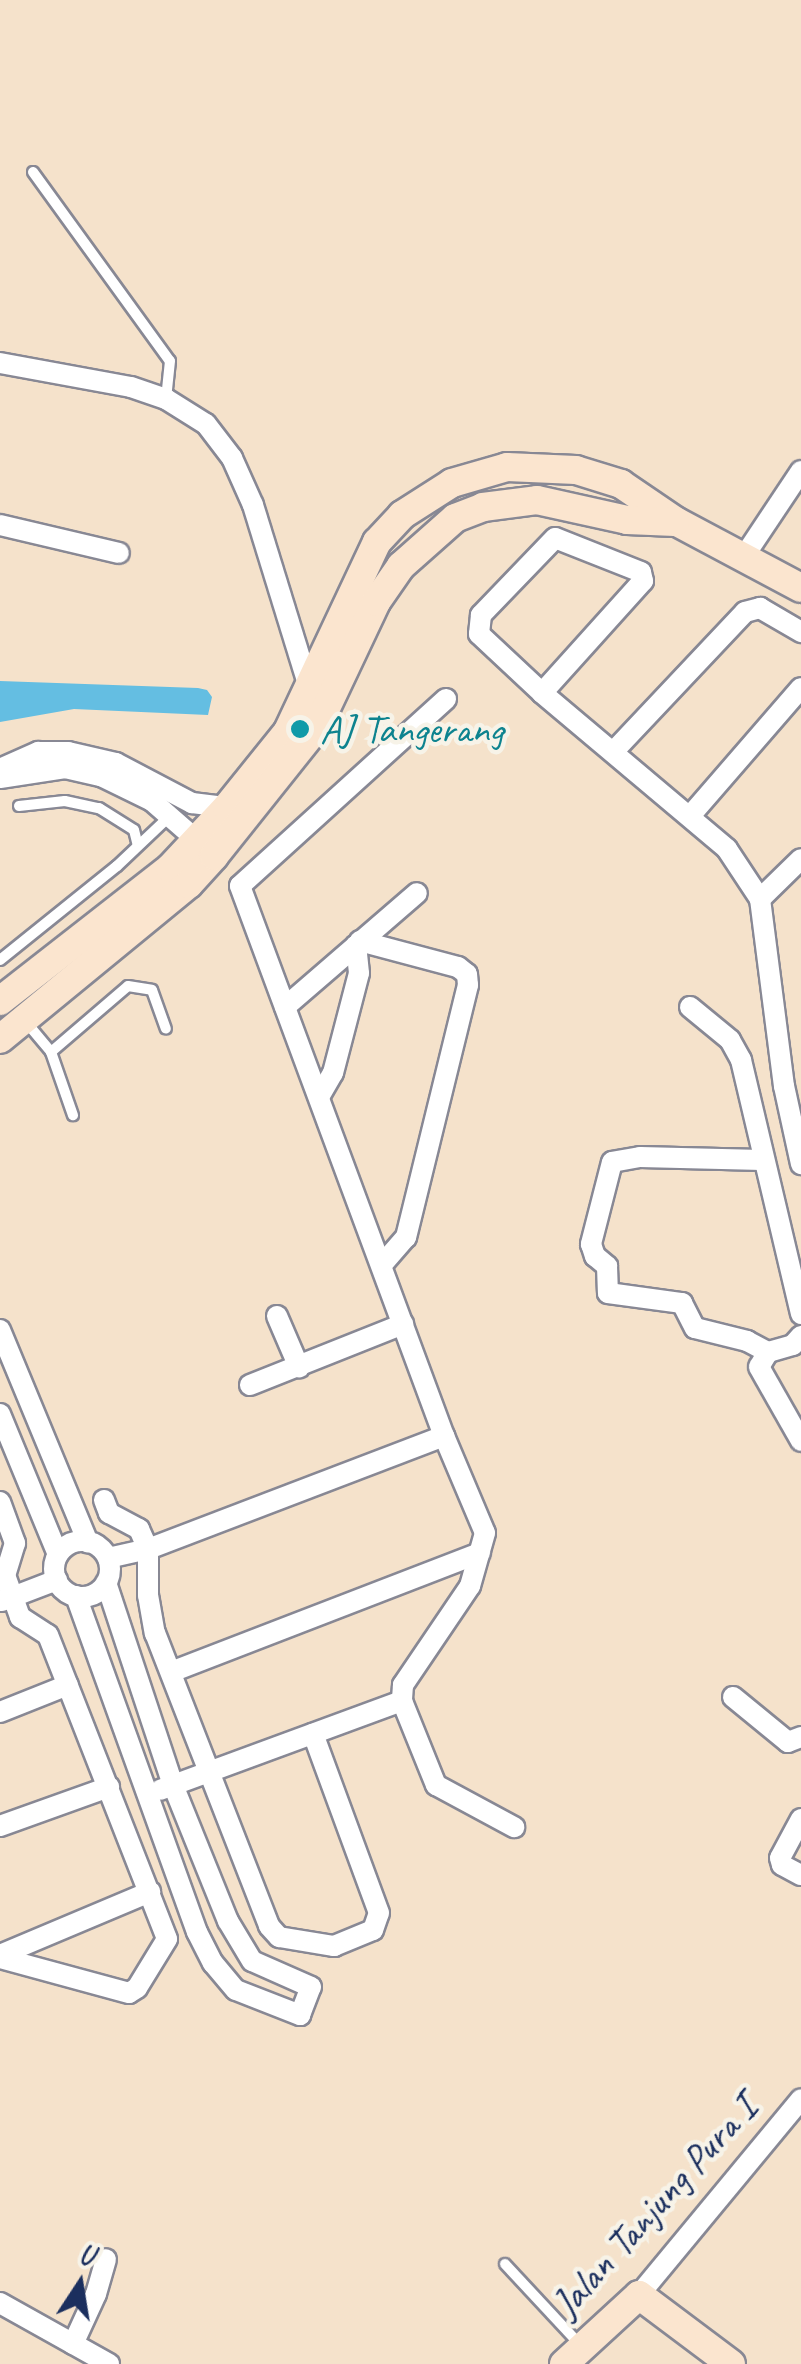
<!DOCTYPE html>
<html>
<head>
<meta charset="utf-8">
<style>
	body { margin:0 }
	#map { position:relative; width:801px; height:2364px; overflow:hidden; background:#f5e2cb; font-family:Caveat,sans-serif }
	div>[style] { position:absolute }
	.water>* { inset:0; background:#64bee2 }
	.roads { filter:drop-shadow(2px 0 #888894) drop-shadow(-2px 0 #888894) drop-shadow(0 2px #888894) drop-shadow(0 -2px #888894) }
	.lane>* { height:10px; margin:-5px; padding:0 5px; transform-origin:5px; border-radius:5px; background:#fff }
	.street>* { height:20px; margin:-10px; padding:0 10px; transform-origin:10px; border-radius:10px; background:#fff }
	.street>.ring { margin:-10px; padding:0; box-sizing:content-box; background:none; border:20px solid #fff; border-radius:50% }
	.secondary>* { height:28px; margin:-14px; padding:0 14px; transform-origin:14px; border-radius:14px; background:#fbe5cf }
	.dots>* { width:28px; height:28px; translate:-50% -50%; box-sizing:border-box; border:5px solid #f7f3e8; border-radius:50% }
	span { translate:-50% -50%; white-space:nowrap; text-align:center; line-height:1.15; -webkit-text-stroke:9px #f7f3e8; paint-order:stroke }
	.culture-label { font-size:40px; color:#0d838f }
	.left { translate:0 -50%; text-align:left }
	.street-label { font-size:40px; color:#1b2f5e }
	.north { position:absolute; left:30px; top:2234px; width:100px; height:100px; -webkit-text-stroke:8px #f7f3e8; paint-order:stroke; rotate:12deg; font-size:28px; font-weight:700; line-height:40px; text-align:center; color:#1b2f5e }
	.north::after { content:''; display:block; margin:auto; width:35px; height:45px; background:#1b2f5e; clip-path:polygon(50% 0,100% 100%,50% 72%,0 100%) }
</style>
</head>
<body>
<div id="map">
	<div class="water">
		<div style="clip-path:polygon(0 681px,198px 688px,207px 690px,212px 697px,208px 715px,74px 709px,0 722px)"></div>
	</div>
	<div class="roads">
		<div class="lane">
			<div style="left:33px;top:172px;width:233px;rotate:54.1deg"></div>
			<div style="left:170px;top:361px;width:38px;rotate:96deg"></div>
			<div style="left:19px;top:806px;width:46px;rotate:-6.2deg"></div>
			<div style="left:65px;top:801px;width:35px;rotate:12deg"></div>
			<div style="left:99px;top:808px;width:41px;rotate:32.2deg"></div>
			<div style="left:134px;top:830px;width:16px;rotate:76deg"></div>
			<div style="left:0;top:960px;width:150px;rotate:-38.8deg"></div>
			<div style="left:117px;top:866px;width:74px;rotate:-43.4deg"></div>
			<div style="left:26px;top:1022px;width:39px;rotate:50deg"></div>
			<div style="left:51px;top:1052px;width:67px;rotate:70.8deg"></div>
			<div style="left:51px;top:1052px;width:101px;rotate:-40.6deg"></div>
			<div style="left:128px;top:986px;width:24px;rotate:9deg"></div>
			<div style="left:152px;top:990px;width:41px;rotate:70.3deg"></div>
			<div style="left:505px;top:2264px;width:113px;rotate:47.1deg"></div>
		</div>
		<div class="street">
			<div style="left:0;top:363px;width:133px;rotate:10.4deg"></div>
			<div style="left:131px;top:387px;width:37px;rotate:19deg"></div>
			<div style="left:166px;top:399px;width:47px;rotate:32deg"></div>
			<div style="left:206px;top:424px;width:43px;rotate:52.6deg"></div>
			<div style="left:232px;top:458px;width:51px;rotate:65.9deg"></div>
			<div style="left:253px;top:505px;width:194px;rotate:72.9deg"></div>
			<div style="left:0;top:525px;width:122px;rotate:13.2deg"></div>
			<div style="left:745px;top:555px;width:101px;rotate:-56.3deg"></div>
			<div style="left:542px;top:693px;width:151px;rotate:-48deg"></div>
			<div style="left:643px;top:581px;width:9px;rotate:-103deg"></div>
			<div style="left:641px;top:572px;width:92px;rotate:-158.4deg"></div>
			<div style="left:555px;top:538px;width:107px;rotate:133.9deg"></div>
			<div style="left:481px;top:615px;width:19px;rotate:96deg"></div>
			<div style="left:479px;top:634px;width:86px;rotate:43.1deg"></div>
			<div style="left:542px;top:693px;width:242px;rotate:40.1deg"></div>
			<div style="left:727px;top:849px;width:60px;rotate:56.6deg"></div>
			<div style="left:760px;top:899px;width:189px;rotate:82.7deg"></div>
			<div style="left:784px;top:1086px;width:80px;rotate:77.7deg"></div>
			<div style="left:446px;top:699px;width:278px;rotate:137.8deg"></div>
			<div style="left:240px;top:886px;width:587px;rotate:69.65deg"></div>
			<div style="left:444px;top:1436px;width:105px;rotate:67.1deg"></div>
			<div style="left:485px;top:1533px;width:55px;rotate:105.8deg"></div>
			<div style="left:470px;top:1586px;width:120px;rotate:124.1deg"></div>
			<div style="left:403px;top:1685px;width:16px;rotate:94deg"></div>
			<div style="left:402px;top:1701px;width:91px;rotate:68deg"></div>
			<div style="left:436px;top:1785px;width:89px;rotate:28.3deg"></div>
			<div style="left:613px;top:752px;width:192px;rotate:-46.7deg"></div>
			<div style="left:745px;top:612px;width:16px;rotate:-15deg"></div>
			<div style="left:760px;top:608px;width:48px;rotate:30.3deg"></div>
			<div style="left:0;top:769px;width:42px;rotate:-24.1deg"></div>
			<div style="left:38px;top:752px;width:30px"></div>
			<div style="left:68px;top:752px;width:49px;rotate:12.9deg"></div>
			<div style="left:116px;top:763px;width:86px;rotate:27.8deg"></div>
			<div style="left:192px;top:803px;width:35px;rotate:7deg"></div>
			<div style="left:0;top:778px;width:66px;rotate:-8.7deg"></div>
			<div style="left:65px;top:768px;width:37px;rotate:13deg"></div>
			<div style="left:101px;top:776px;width:57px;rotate:26.1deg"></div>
			<div style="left:152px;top:801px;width:73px;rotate:41.1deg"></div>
			<div style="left:690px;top:816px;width:169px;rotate:-49.1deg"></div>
			<div style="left:760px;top:899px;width:57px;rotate:-44.3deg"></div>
			<div style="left:360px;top:941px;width:101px;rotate:14.9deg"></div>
			<div style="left:458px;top:967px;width:11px;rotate:38deg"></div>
			<div style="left:467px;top:974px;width:11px;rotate:85deg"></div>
			<div style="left:468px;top:985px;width:260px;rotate:103.8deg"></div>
			<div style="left:406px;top:1237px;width:37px;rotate:131deg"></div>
			<div style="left:285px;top:1007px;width:174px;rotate:-40.8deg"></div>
			<div style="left:690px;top:1007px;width:52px;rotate:39.5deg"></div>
			<div style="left:730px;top:1040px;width:23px;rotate:61deg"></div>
			<div style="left:741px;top:1060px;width:261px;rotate:76.7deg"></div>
			<div style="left:319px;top:1097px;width:28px;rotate:-60deg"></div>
			<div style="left:333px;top:1073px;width:103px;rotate:-75.4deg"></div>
			<div style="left:359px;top:973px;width:28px;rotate:-96deg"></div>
			<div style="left:762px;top:1160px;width:122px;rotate:-178.6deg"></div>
			<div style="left:640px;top:1157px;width:28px;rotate:170deg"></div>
			<div style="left:612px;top:1162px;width:85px;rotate:104.4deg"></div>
			<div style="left:591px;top:1244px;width:13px;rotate:72deg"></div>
			<div style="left:595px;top:1256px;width:16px;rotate:40deg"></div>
			<div style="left:607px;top:1266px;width:27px;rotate:88deg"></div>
			<div style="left:608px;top:1293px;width:75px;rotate:7.7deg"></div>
			<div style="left:682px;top:1303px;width:28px;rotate:63deg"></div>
			<div style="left:695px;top:1328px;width:54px;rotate:14deg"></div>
			<div style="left:747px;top:1341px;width:24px;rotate:28deg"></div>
			<div style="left:277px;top:1316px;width:56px;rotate:66.7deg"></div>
			<div style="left:0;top:1330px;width:230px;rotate:67.5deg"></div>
			<div style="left:801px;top:1336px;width:12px;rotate:132deg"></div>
			<div style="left:793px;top:1345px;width:26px;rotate:164deg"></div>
			<div style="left:768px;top:1352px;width:17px;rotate:121deg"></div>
			<div style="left:759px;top:1367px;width:85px;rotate:60.4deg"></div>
			<div style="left:250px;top:1385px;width:165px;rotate:-21.7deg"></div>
			<div style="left:0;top:1414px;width:152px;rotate:67.6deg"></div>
			<div style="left:104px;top:1500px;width:14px;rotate:69deg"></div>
			<div style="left:109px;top:1513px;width:34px;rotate:28deg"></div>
			<div style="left:139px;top:1529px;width:22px;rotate:66deg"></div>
			<div style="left:148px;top:1549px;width:46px;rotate:90deg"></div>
			<div style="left:148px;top:1595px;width:39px;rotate:80deg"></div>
			<div style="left:155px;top:1633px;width:314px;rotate:68.7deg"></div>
			<div style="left:269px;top:1926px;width:15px;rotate:48deg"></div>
			<div style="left:279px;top:1937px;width:56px;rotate:9.3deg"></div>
			<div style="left:334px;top:1946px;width:42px;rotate:-22.3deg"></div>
			<div style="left:373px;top:1930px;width:18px;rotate:-71deg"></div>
			<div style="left:379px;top:1913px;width:191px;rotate:-110.2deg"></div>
			<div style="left:0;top:1502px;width:44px;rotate:69.9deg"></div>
			<div style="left:15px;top:1543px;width:34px;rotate:107deg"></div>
			<div style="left:5px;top:1575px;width:45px;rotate:70.3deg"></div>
			<div style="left:20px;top:1617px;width:33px;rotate:33deg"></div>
			<div style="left:48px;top:1635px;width:326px;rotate:68.6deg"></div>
			<div style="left:167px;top:1939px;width:57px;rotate:121.5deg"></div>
			<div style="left:137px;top:1988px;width:9px;rotate:148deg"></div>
			<div style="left:129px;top:1993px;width:134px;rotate:-164.8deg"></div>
			<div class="ring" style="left:54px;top:1541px;width:36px;height:36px"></div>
			<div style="left:108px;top:1558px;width:41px;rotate:-12.7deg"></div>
			<div style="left:148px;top:1549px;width:317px;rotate:-20.9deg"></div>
			<div style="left:76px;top:1596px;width:357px;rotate:70.2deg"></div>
			<div style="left:197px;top:1932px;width:35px;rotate:63deg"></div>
			<div style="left:213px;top:1963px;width:35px;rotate:50deg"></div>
			<div style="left:236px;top:1990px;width:69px;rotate:21.3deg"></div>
			<div style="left:300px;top:2015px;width:30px;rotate:-69deg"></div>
			<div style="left:311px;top:1987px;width:64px;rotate:-156.2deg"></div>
			<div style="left:252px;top:1961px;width:47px;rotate:-121deg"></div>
			<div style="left:228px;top:1921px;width:147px;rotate:-112deg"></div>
			<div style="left:173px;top:1785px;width:213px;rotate:-108.3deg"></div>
			<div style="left:2px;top:1601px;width:59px;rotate:-20.9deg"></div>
			<div style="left:171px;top:1672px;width:331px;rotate:-21.1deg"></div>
			<div style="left:733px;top:1697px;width:71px;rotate:39.3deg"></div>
			<div style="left:788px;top:1742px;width:14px;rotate:-21deg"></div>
			<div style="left:0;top:1712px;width:73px;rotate:-21.7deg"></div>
			<div style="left:160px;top:1790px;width:258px;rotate:-20.2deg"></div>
			<div style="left:801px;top:1819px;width:44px;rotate:118.3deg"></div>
			<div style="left:780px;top:1858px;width:7px;rotate:74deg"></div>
			<div style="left:782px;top:1865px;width:21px;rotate:28deg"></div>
			<div style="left:0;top:1826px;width:116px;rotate:-19.7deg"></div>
			<div style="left:0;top:1955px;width:163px;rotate:-22.8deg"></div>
			<div style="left:639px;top:2295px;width:254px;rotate:-50.4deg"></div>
			<div style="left:0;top:2303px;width:125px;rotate:29.2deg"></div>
			<div style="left:73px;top:2344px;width:55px;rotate:-65.3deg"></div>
			<div style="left:96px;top:2294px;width:36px;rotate:-74deg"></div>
		</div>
		<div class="secondary">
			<div style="left:0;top:1001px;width:216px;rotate:-38deg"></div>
			<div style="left:170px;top:868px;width:83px;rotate:-46.9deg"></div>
			<div style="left:227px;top:807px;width:97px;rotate:-51.2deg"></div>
			<div style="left:288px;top:731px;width:209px;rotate:-64.8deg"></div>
			<div style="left:377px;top:542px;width:37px;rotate:-47deg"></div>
			<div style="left:402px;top:515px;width:59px;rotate:-32.6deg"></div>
			<div style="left:452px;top:483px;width:57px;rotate:-16.2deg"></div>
			<div style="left:507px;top:467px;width:69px;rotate:2.5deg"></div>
			<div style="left:576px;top:470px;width:47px;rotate:17.3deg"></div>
			<div style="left:621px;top:484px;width:68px;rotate:34.2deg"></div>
			<div style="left:677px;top:522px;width:140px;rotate:28deg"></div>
			<div style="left:0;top:1039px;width:244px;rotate:-39.4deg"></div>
			<div style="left:189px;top:884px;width:38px;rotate:-48deg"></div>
			<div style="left:214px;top:856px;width:165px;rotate:-51.4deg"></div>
			<div style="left:317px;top:727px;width:138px;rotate:-64.7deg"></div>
			<div style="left:376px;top:602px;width:44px;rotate:-55.2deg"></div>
			<div style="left:401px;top:566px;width:72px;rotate:-41.6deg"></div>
			<div style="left:455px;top:518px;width:30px;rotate:-21deg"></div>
			<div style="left:483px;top:507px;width:54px;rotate:-7.4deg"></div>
			<div style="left:537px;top:500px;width:92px;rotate:12.5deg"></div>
			<div style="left:627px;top:520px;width:48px;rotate:2.4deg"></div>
			<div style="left:564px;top:2364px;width:102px;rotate:-42.6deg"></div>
			<div style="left:639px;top:2295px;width:115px;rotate:36.9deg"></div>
		</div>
	</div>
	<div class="dots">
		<div style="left:300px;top:729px;background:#0f9aa8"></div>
	</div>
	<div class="culture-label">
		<span class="left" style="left:320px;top:729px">AJ Tangerang</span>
	</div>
	<div class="street-label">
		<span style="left:654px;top:2206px;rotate:-48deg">Jalan Tanjung Pura I</span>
	</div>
	<div class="north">U</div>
</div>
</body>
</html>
